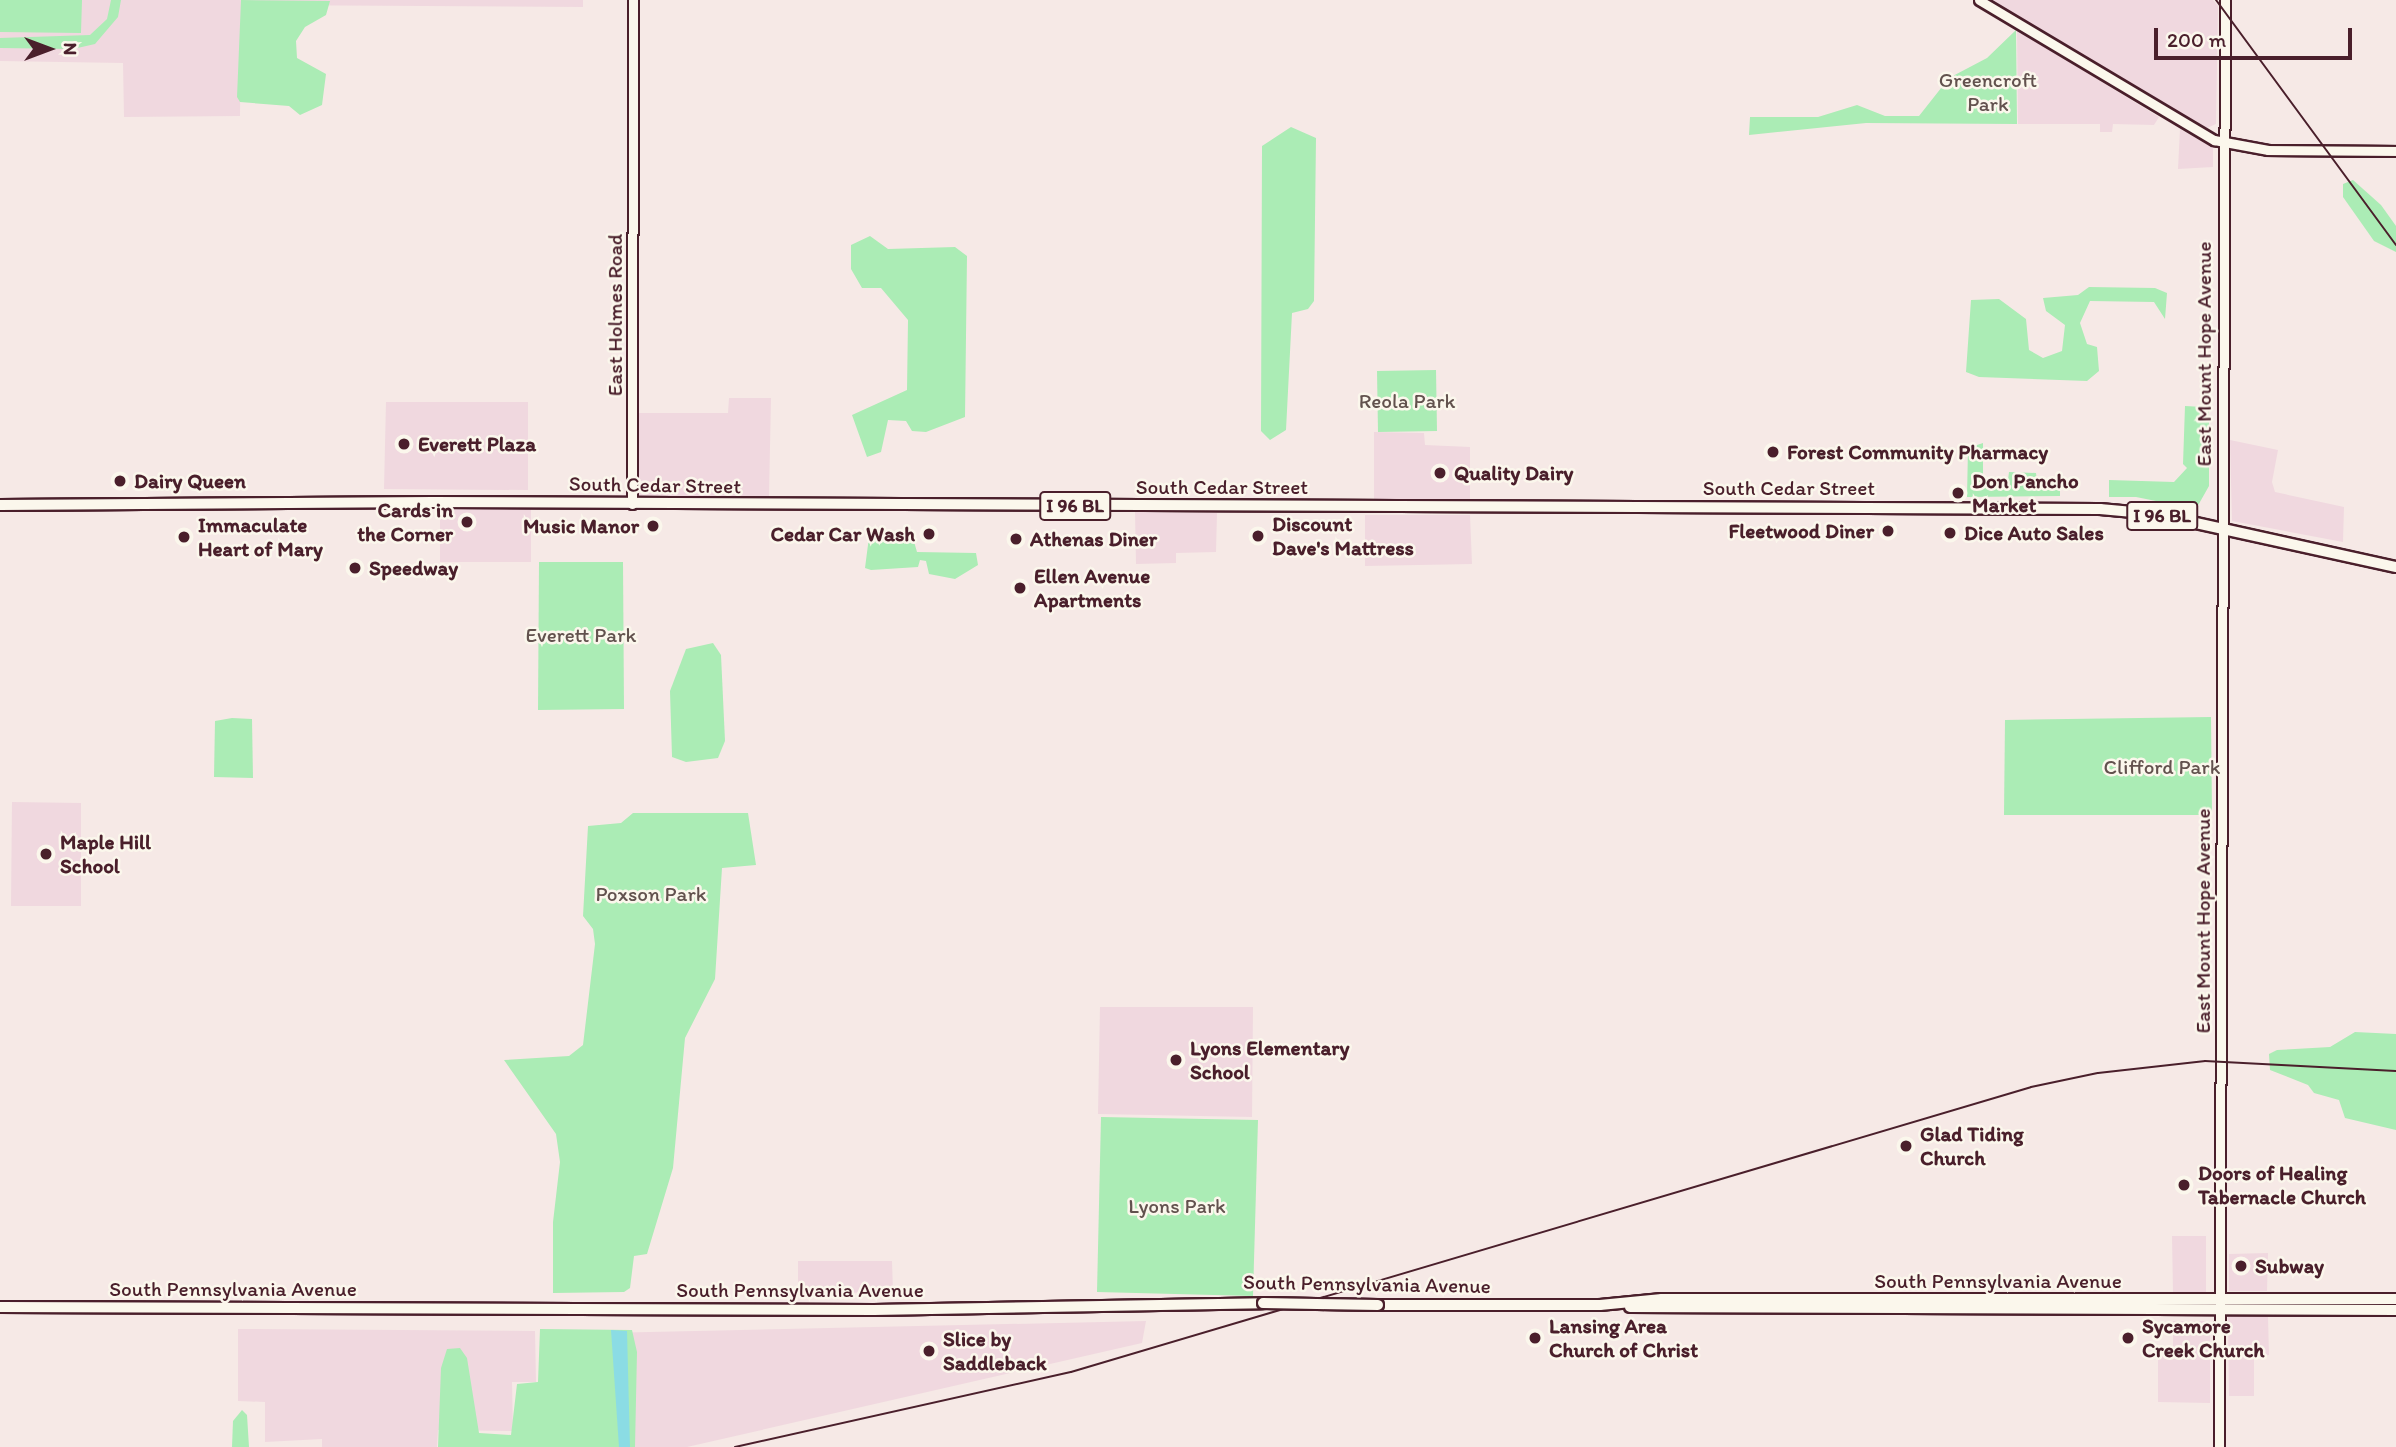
<!DOCTYPE html>
<html>
<head>
<meta charset="utf-8">
<style>
	body { margin:0 }
	#map { position:relative; width:2396px; height:1447px; overflow:hidden; background:#f6e9e6; font-family:Itim,sans-serif }
	div>[style] { position:absolute }
	.built>* { inset:0; background:#f0d8df }
	.green>* { inset:0; background:#abecb5 }
	.water>* { inset:0; background:#8bdce4 }
	.roads { filter:drop-shadow(2px 0 #4a1f2b) drop-shadow(-2px 0 #4a1f2b) drop-shadow(0 2px #4a1f2b) drop-shadow(0 -2px #4a1f2b) }
	.minor>* { height:9px; margin:-4.5px; padding:0 4.5px; transform-origin:4.5px; border-radius:4.5px; background:#fbf7ec }
	.major>* { height:10px; margin:-5px; padding:0 5px; transform-origin:5px; border-radius:5px; background:#fbf7ec }
	.rail>* { height:2px; margin:-1px; padding:0 1px; transform-origin:1px; border-radius:1px; background:#4a1f2b }
	.bridges { filter:drop-shadow(2px 0 #4a1f2b) drop-shadow(-2px 0 #4a1f2b) drop-shadow(0 2px #4a1f2b) drop-shadow(0 -2px #4a1f2b) }
	.major-bridge>* { height:10px; margin:-5px; padding:0 5px; transform-origin:5px; border-radius:5px; background:#fbf7ec }
	.dots>* { width:19px; height:19px; translate:-50% -50%; box-sizing:border-box; border:4px solid #fbf7ec; border-radius:50% }
	span { translate:-50% -50%; white-space:nowrap; text-align:center; line-height:1.15; -webkit-text-stroke:5px #fbf7ec; paint-order:stroke }
	.shield-label span { padding:2px 5px; background:#fbf7ec; border:2px solid; border-radius:5px; -webkit-text-stroke-width:0 }
	.shield-label { font-size:19px; color:#4a1f2b; font-weight:700 }
	.park-label { font-size:21px; color:#62524e }
	.street-label { font-size:21px; color:#4a1f2b }
	.poi-label { font-size:21px; color:#4a1f2b; font-weight:700 }
	.left { translate:0 -50%; text-align:left }
	.right { translate:-100% -50%; text-align:right }
	.north { position:absolute; left:14px; top:14px; width:70px; height:70px; -webkit-text-stroke:5px #fbf7ec; paint-order:stroke; rotate:90deg; font-size:19px; font-weight:700; line-height:28px; text-align:center; color:#4a1f2b }
	.north::after { content:''; display:block; margin:auto; width:24px; height:32px; background:#4a1f2b; clip-path:polygon(50% 0,100% 100%,50% 72%,0 100%) }
	.scale { position:absolute; left:2154px; top:28px; width:198px; height:32px; box-sizing:border-box; border:4px solid #4a1f2b; border-top:0; padding-left:9px; font-size:21px; line-height:24px; white-space:nowrap; color:#4a1f2b; -webkit-text-stroke:5px #fbf7ec; paint-order:stroke }
</style>
</head>
<body>
<div id="map">
	<div class="built">
		<div style="clip-path:polygon(0 0,583px 0,583px 7px,241px 5px,240px 116px,124px 117px,123px 63px,0 61px)"></div>
		<div style="clip-path:polygon(1991px 0,2213px 0,2218px 6px,2216px 124px,2207px 128px,2183px 117px)"></div>
		<div style="clip-path:polygon(2017px 30px,2159px 117px,2154px 125px,2113px 124px,2112px 132px,2100px 132px,2100px 124px,2018px 124px)"></div>
		<div style="clip-path:polygon(2180px 129px,2213px 148px,2213px 167px,2178px 169px)"></div>
		<div style="clip-path:polygon(729px 398px,771px 398px,769px 496px,638px 498px,638px 413px,728px 413px)"></div>
		<div style="clip-path:polygon(386px 402px,528px 402px,528px 490px,384px 489px)"></div>
		<div style="clip-path:polygon(1374px 432px,1424px 433px,1425px 445px,1470px 447px,1470px 499px,1374px 499px)"></div>
		<div style="clip-path:polygon(2230px 440px,2278px 450px,2272px 482px,2275px 492px,2344px 507px,2343px 542px,2232px 521px)"></div>
		<div style="clip-path:polygon(440px 508px,531px 508px,531px 562px,440px 562px)"></div>
		<div style="clip-path:polygon(1135px 512px,1217px 513px,1216px 552px,1176px 553px,1176px 563px,1136px 564px)"></div>
		<div style="clip-path:polygon(1365px 515px,1470px 515px,1472px 564px,1365px 566px)"></div>
		<div style="clip-path:polygon(12px 802px,81px 803px,81px 906px,11px 906px)"></div>
		<div style="clip-path:polygon(1100px 1007px,1253px 1007px,1252px 1117px,1098px 1114px)"></div>
		<div style="clip-path:polygon(2172px 1236px,2206px 1236px,2206px 1292px,2173px 1292px)"></div>
		<div style="clip-path:polygon(2268px 1253px,2267px 1291px,2229px 1291px,2229px 1254px)"></div>
		<div style="clip-path:polygon(798px 1261px,892px 1261px,893px 1293px,798px 1292px)"></div>
		<div style="clip-path:polygon(2228px 1316px,2268px 1317px,2269px 1355px,2254px 1356px,2254px 1396px,2229px 1396px)"></div>
		<div style="clip-path:polygon(1146px 1321px,1142px 1343px,687px 1447px,626px 1447px,604px 1333px)"></div>
		<div style="clip-path:polygon(2173px 1321px,2210px 1321px,2210px 1403px,2158px 1402px,2158px 1356px,2173px 1356px)"></div>
		<div style="clip-path:polygon(238px 1329px,535px 1331px,536px 1382px,512px 1382px,513px 1431px,438px 1430px,437px 1447px,322px 1447px,322px 1439px,265px 1442px,265px 1402px,238px 1401px)"></div>
	</div>
	<div class="green">
		<div style="clip-path:polygon(0 0,82px 0,81px 33px,0 32px)"></div>
		<div style="clip-path:polygon(111px 0,121px 0,118px 17px,95px 44px,73px 49px,0 48px,0 38px,90px 35px,107px 19px)"></div>
		<div style="clip-path:polygon(241px 0,330px 1px,326px 15px,305px 27px,296px 41px,297px 58px,326px 74px,322px 105px,300px 115px,289px 106px,240px 102px,237px 97px)"></div>
		<div style="clip-path:polygon(2016px 30px,2017px 124px,1866px 123px,1749px 135px,1750px 117px,1818px 117px,1857px 105px,1885px 116px,1919px 116px,1949px 78px,1987px 58px)"></div>
		<div style="clip-path:polygon(1291px 127px,1316px 138px,1314px 301px,1308px 309px,1292px 313px,1286px 430px,1270px 440px,1261px 431px,1262px 146px)"></div>
		<div style="clip-path:polygon(2353px 180px,2381px 205px,2396px 226px,2396px 252px,2374px 241px,2343px 197px,2343px 184px)"></div>
		<div style="clip-path:polygon(870px 236px,888px 249px,955px 247px,967px 256px,965px 417px,926px 432px,912px 431px,906px 421px,888px 420px,881px 452px,867px 457px,852px 415px,907px 390px,908px 320px,881px 288px,862px 288px,851px 269px,851px 245px)"></div>
		<div style="clip-path:polygon(2089px 287px,2155px 288px,2167px 293px,2165px 319px,2154px 302px,2090px 301px,2080px 323px,2087px 344px,2097px 347px,2099px 371px,2087px 381px,1979px 377px,1966px 372px,1971px 300px,1999px 299px,2026px 319px,2029px 350px,2043px 358px,2062px 351px,2065px 325px,2046px 311px,2043px 298px,2078px 295px)"></div>
		<div style="clip-path:polygon(1436px 370px,1437px 431px,1378px 432px,1377px 371px)"></div>
		<div style="clip-path:polygon(2203px 381px,2209px 381px,2209px 486px,2196px 509px,2136px 497px,2109px 497px,2109px 480px,2174px 482px,2187px 468px,2183px 464px,2185px 406px,2203px 407px)"></div>
		<div style="clip-path:polygon(1983px 443px,1983px 481px,2008px 480px,2009px 472px,2036px 473px,2037px 481px,2060px 481px,2060px 496px,1967px 497px,1968px 448px)"></div>
		<div style="clip-path:polygon(869px 537px,913px 538px,917px 552px,976px 553px,978px 565px,955px 579px,929px 574px,926px 561px,920px 560px,918px 567px,871px 570px,865px 568px)"></div>
		<div style="clip-path:polygon(539px 562px,623px 562px,624px 709px,538px 710px)"></div>
		<div style="clip-path:polygon(713px 643px,721px 655px,725px 741px,718px 758px,686px 762px,672px 757px,670px 691px,686px 649px)"></div>
		<div style="clip-path:polygon(2211px 717px,2212px 815px,2004px 815px,2005px 720px)"></div>
		<div style="clip-path:polygon(232px 718px,252px 719px,253px 778px,214px 777px,215px 721px)"></div>
		<div style="clip-path:polygon(633px 813px,748px 813px,756px 865px,722px 868px,715px 979px,685px 1038px,673px 1168px,647px 1254px,634px 1256px,630px 1288px,624px 1292px,553px 1293px,553px 1222px,560px 1162px,556px 1134px,504px 1060px,569px 1056px,583px 1045px,595px 944px,593px 929px,583px 916px,588px 826px,621px 823px)"></div>
		<div style="clip-path:polygon(2355px 1032px,2396px 1034px,2396px 1130px,2345px 1118px,2339px 1100px,2314px 1093px,2308px 1085px,2270px 1070px,2269px 1054px,2277px 1050px,2330px 1047px)"></div>
		<div style="clip-path:polygon(1101px 1117px,1258px 1120px,1253px 1296px,1097px 1292px)"></div>
		<div style="clip-path:polygon(540px 1329px,632px 1330px,637px 1352px,635px 1447px,438px 1447px,441px 1368px,447px 1349px,460px 1348px,467px 1358px,479px 1433px,511px 1435px,517px 1384px,538px 1382px)"></div>
		<div style="clip-path:polygon(242px 1410px,247px 1415px,249px 1447px,232px 1447px,233px 1421px)"></div>
	</div>
	<div class="water">
		<div style="clip-path:polygon(611px 1330px,627px 1331px,630px 1447px,619px 1447px)"></div>
	</div>
	<div class="roads">
		<div class="minor">
			<div style="left:1979px;top:0;width:274px;rotate:30.8deg"></div>
			<div style="left:2214px;top:140px;width:55px;rotate:10.5deg"></div>
			<div style="left:2268px;top:150px;width:128px;rotate:0.4deg"></div>
			<div style="left:632px;top:504px;width:504px;rotate:-89.89deg"></div>
			<div style="left:2219px;top:1447px;width:1447px;rotate:-89.76deg"></div>
		</div>
		<div class="major">
			<div style="left:0;top:505px;width:433px;rotate:-0.4deg"></div>
			<div style="left:433px;top:502px;width:1667px;rotate:0.24deg"></div>
			<div style="left:2100px;top:509px;width:55px;rotate:5.2deg"></div>
			<div style="left:2155px;top:514px;width:247px;rotate:12.4deg"></div>
			<div style="left:1378px;top:1305px;width:222px"></div>
			<div style="left:1600px;top:1305px;width:62px;rotate:-5.5deg"></div>
			<div style="left:1662px;top:1299px;width:734px"></div>
			<div style="left:0;top:1307px;width:874px;rotate:0.2deg"></div>
			<div style="left:874px;top:1310px;width:389px;rotate:-1deg"></div>
			<div style="left:1630px;top:1307px;width:766px;rotate:0.22deg"></div>
		</div>
	</div>
	<div class="rail">
		<div style="left:2216px;top:0;width:304px;rotate:53.7deg"></div>
		<div style="left:735px;top:1447px;width:344px;rotate:-12.6deg"></div>
		<div style="left:1071px;top:1372px;width:1001px;rotate:-16.53deg"></div>
		<div style="left:2031px;top:1087px;width:68px;rotate:-11.8deg"></div>
		<div style="left:2098px;top:1073px;width:108px;rotate:-6.4deg"></div>
		<div style="left:2205px;top:1061px;width:191px;rotate:3deg"></div>
	</div>
	<div class="bridges">
		<div class="major-bridge">
			<div style="left:1263px;top:1303px;width:115px;rotate:1deg"></div>
		</div>
	</div>
	<div class="dots">
		<div style="left:404px;top:444px;background:#4a1f2b"></div>
		<div style="left:1773px;top:452px;background:#4a1f2b"></div>
		<div style="left:1440px;top:473px;background:#4a1f2b"></div>
		<div style="left:120px;top:481px;background:#4a1f2b"></div>
		<div style="left:1958px;top:493px;background:#4a1f2b"></div>
		<div style="left:467px;top:522px;background:#4a1f2b"></div>
		<div style="left:653px;top:526px;background:#4a1f2b"></div>
		<div style="left:1888px;top:531px;background:#4a1f2b"></div>
		<div style="left:1950px;top:533px;background:#4a1f2b"></div>
		<div style="left:929px;top:534px;background:#4a1f2b"></div>
		<div style="left:1258px;top:536px;background:#4a1f2b"></div>
		<div style="left:184px;top:537px;background:#4a1f2b"></div>
		<div style="left:1016px;top:539px;background:#4a1f2b"></div>
		<div style="left:355px;top:568px;background:#4a1f2b"></div>
		<div style="left:1020px;top:588px;background:#4a1f2b"></div>
		<div style="left:46px;top:854px;background:#4a1f2b"></div>
		<div style="left:1176px;top:1060px;background:#4a1f2b"></div>
		<div style="left:1906px;top:1146px;background:#4a1f2b"></div>
		<div style="left:2184px;top:1185px;background:#4a1f2b"></div>
		<div style="left:2241px;top:1266px;background:#4a1f2b"></div>
		<div style="left:1535px;top:1338px;background:#4a1f2b"></div>
		<div style="left:2128px;top:1338px;background:#4a1f2b"></div>
		<div style="left:929px;top:1351px;background:#4a1f2b"></div>
	</div>
	<div class="shield-label">
		<span style="left:1075px;top:506px">I 96 BL</span>
		<span style="left:2162px;top:516px">I 96 BL</span>
	</div>
	<div class="park-label">
		<span style="left:1988px;top:92px">Greencroft<br>Park</span>
		<span style="left:1407px;top:401px">Reola Park</span>
		<span style="left:581px;top:635px">Everett Park</span>
		<span style="left:2162px;top:767px">Clifford Park</span>
		<span style="left:651px;top:894px">Poxson Park</span>
		<span style="left:1177px;top:1206px">Lyons Park</span>
	</div>
	<div class="street-label">
		<span style="left:615px;top:315px;rotate:-90deg">East Holmes Road</span>
		<span style="left:2204px;top:354px;rotate:-90deg">East Mount Hope Avenue</span>
		<span style="left:655px;top:485px;rotate:1deg">South Cedar Street</span>
		<span style="left:1222px;top:487px">South Cedar Street</span>
		<span style="left:1789px;top:488px">South Cedar Street</span>
		<span style="left:2203px;top:921px;rotate:-90deg">East Mount Hope Avenue</span>
		<span style="left:1998px;top:1281px">South Pennsylvania Avenue</span>
		<span style="left:1367px;top:1284px;rotate:1deg">South Pennsylvania Avenue</span>
		<span style="left:233px;top:1289px">South Pennsylvania Avenue</span>
		<span style="left:800px;top:1290px">South Pennsylvania Avenue</span>
	</div>
	<div class="poi-label">
		<span class="left" style="left:418px;top:444px">Everett Plaza</span>
		<span class="left" style="left:1787px;top:452px">Forest Community Pharmacy</span>
		<span class="left" style="left:1454px;top:473px">Quality Dairy</span>
		<span class="left" style="left:134px;top:481px">Dairy Queen</span>
		<span class="left" style="left:1972px;top:493px">Don Pancho<br>Market</span>
		<span class="right" style="left:453px;top:522px">Cards in<br>the Corner</span>
		<span class="left" style="left:1272px;top:536px">Discount<br>Dave's Mattress</span>
		<span class="left" style="left:198px;top:537px">Immaculate<br>Heart of Mary</span>
		<span class="right" style="left:639px;top:526px">Music Manor</span>
		<span class="right" style="left:1874px;top:531px">Fleetwood Diner</span>
		<span class="left" style="left:1964px;top:533px">Dice Auto Sales</span>
		<span class="right" style="left:915px;top:534px">Cedar Car Wash</span>
		<span class="left" style="left:1030px;top:539px">Athenas Diner</span>
		<span class="left" style="left:369px;top:568px">Speedway</span>
		<span class="left" style="left:1034px;top:588px">Ellen Avenue<br>Apartments</span>
		<span class="left" style="left:60px;top:854px">Maple Hill<br>School</span>
		<span class="left" style="left:1190px;top:1060px">Lyons Elementary<br>School</span>
		<span class="left" style="left:1920px;top:1146px">Glad Tiding<br>Church</span>
		<span class="left" style="left:2198px;top:1185px">Doors of Healing<br>Tabernacle Church</span>
		<span class="left" style="left:2255px;top:1266px">Subway</span>
		<span class="left" style="left:1549px;top:1338px">Lansing Area<br>Church of Christ</span>
		<span class="left" style="left:2142px;top:1338px">Sycamore<br>Creek Church</span>
		<span class="left" style="left:943px;top:1351px">Slice by<br>Saddleback</span>
	</div>
	<div class="north">N</div>
	<div class="scale">200 m</div>
</div>
</body>
</html>
